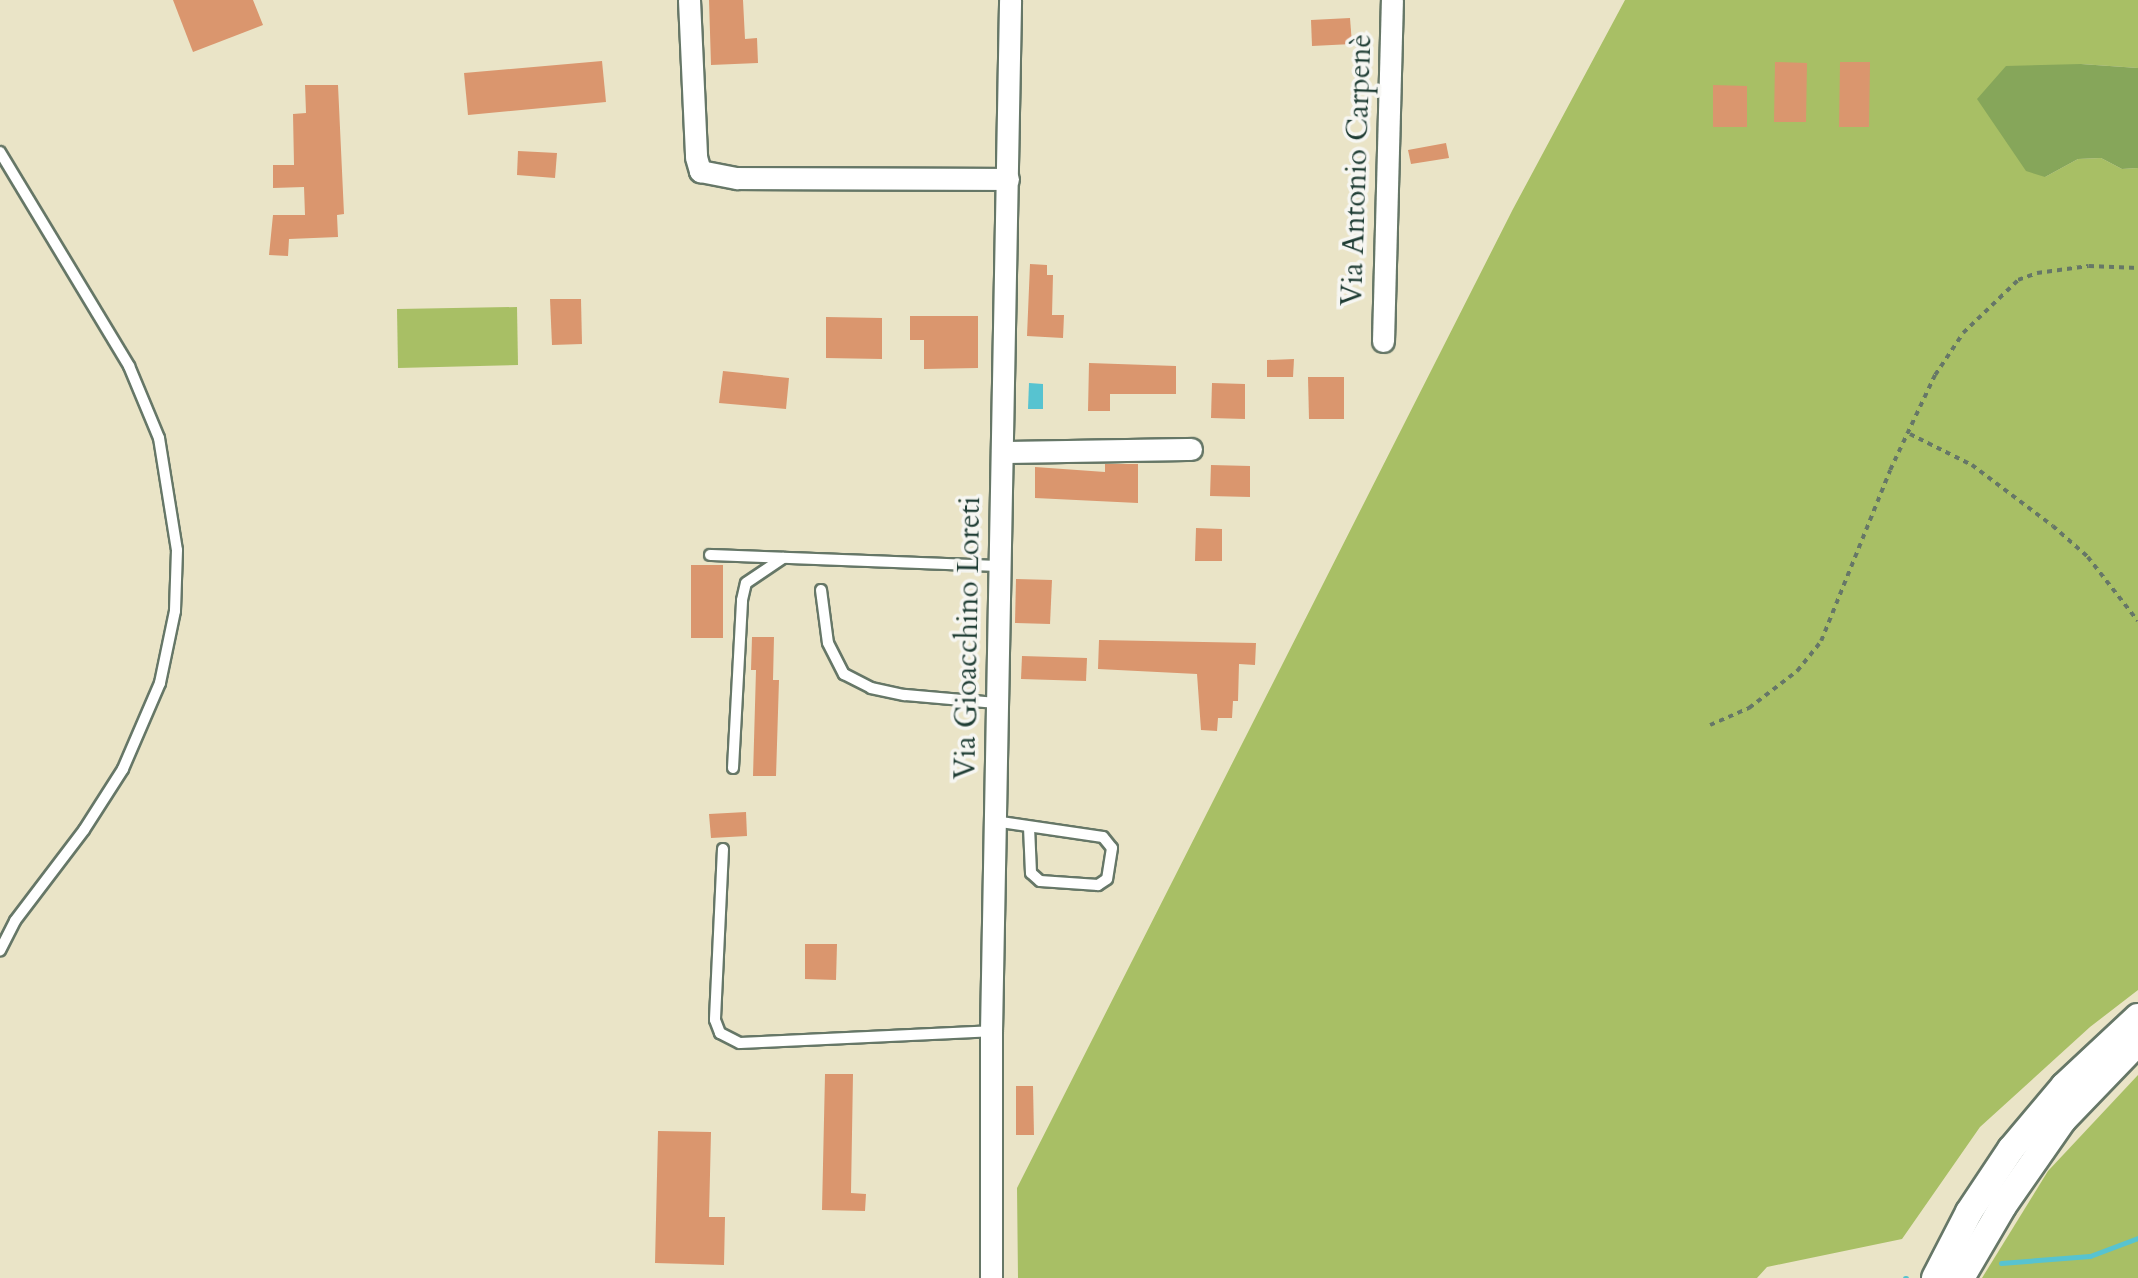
<!DOCTYPE html>
<html>
<head>
<meta charset="utf-8">
<style>
	body { margin:0 }
	#map { position:relative; width:2138px; height:1278px; overflow:hidden; background:#eae4c7; font-family:Cardo,serif }
	div>[style] { position:absolute }
	.green>* { inset:0; background:#a8bf65 }
	.forest>* { inset:0; background:#86a65a }
	.water>* { inset:0; background:#57c3d0 }
	.stream>* { height:5px; margin:-2.5px; padding:0 2.5px; transform-origin:2.5px; border-radius:2.5px; background:#57c3d0 }
	.building>* { inset:0; background:#da966e }
	.path>* { height:3.5px; margin-top:-1.75px; transform-origin:0; background:repeating-linear-gradient(90deg,#667767 0 5px,transparent 0 10px) }
	.roads { filter:drop-shadow(2px 0 #667767) drop-shadow(-2px 0 #667767) drop-shadow(0 2px #667767) drop-shadow(0 -2px #667767) }
	.service>* { height:10px; margin:-5px; padding:0 5px; transform-origin:5px; border-radius:5px; background:#fff }
	.minor>* { height:21px; margin:-10.5px; padding:0 10.5px; transform-origin:10.5px; border-radius:10.5px; background:#fff }
	.tertiary>* { height:26px; margin:-13px; padding:0 13px; transform-origin:13px; border-radius:13px; background:#fff }
	span { translate:-50% -50%; white-space:nowrap; text-align:center; line-height:1.15; -webkit-text-stroke:7px #f6f6f2; paint-order:stroke }
	.street-label { font-size:30px; color:#1f3d34 }
</style>
</head>
<body>
<div id="map">
	<div class="green">
		<div style="clip-path:polygon(1625px 0,2138px 0,2138px 68px,2081px 64px,2045px 177px,2078px 159px,2101px 158px,2122px 169px,2138px 168px,2138px 990px,2090px 1027px,1980px 1127px,1902px 1239px,1767px 1267px,1757px 1278px,1018px 1278px,1017px 1188px,1513px 209px)"></div>
		<div style="clip-path:polygon(517px 307px,518px 365px,398px 368px,397px 309px)"></div>
		<div style="clip-path:polygon(2138px 1075px,2138px 1278px,1982px 1278px,2048px 1171px)"></div>
	</div>
	<div class="forest">
		<div style="clip-path:polygon(2081px 64px,2138px 68px,2138px 168px,2122px 169px,2101px 158px,2078px 159px,2045px 177px,2026px 171px,1977px 99px,2006px 66px)"></div>
	</div>
	<div class="water">
		<div style="clip-path:polygon(1029px 383px,1043px 384px,1043px 409px,1028px 409px)"></div>
	</div>
	<div class="stream">
		<div style="left:2001px;top:1263px;width:89px;rotate:-4.5deg"></div>
		<div style="left:2090px;top:1256px;width:51px;rotate:-20.6deg"></div>
		<div style="left:1905px;top:1278px;width:1px"></div>
	</div>
	<div class="building">
		<div style="clip-path:polygon(173px 0,253px 0,263px 25px,193px 52px)"></div>
		<div style="clip-path:polygon(709px 0,743px 0,745px 39px,757px 38px,758px 63px,711px 65px)"></div>
		<div style="clip-path:polygon(1350px 18px,1352px 44px,1312px 46px,1311px 20px)"></div>
		<div style="clip-path:polygon(602px 61px,606px 102px,468px 115px,464px 73px)"></div>
		<div style="clip-path:polygon(1775px 62px,1807px 63px,1806px 122px,1774px 122px)"></div>
		<div style="clip-path:polygon(1840px 62px,1870px 62px,1869px 127px,1839px 127px)"></div>
		<div style="clip-path:polygon(305px 85px,338px 85px,344px 214px,337px 215px,338px 237px,289px 239px,288px 256px,269px 255px,273px 215px,305px 215px,304px 187px,273px 188px,273px 165px,294px 165px,293px 114px,306px 113px)"></div>
		<div style="clip-path:polygon(1713px 85px,1747px 86px,1747px 127px,1713px 127px)"></div>
		<div style="clip-path:polygon(1446px 143px,1449px 158px,1411px 164px,1408px 150px)"></div>
		<div style="clip-path:polygon(518px 151px,557px 153px,555px 178px,517px 175px)"></div>
		<div style="clip-path:polygon(1030px 264px,1047px 265px,1047px 275px,1053px 275px,1052px 315px,1064px 315px,1063px 338px,1027px 336px)"></div>
		<div style="clip-path:polygon(550px 299px,581px 299px,582px 344px,552px 345px)"></div>
		<div style="clip-path:polygon(910px 316px,978px 316px,978px 368px,924px 369px,924px 340px,910px 340px)"></div>
		<div style="clip-path:polygon(826px 317px,882px 318px,882px 359px,826px 358px)"></div>
		<div style="clip-path:polygon(1294px 359px,1293px 377px,1267px 377px,1267px 360px)"></div>
		<div style="clip-path:polygon(1089px 363px,1176px 366px,1176px 394px,1110px 394px,1110px 411px,1088px 411px)"></div>
		<div style="clip-path:polygon(723px 371px,789px 378px,786px 409px,719px 403px)"></div>
		<div style="clip-path:polygon(1308px 377px,1344px 377px,1344px 419px,1309px 419px)"></div>
		<div style="clip-path:polygon(1212px 383px,1245px 384px,1245px 419px,1211px 418px)"></div>
		<div style="clip-path:polygon(1105px 464px,1138px 464px,1138px 503px,1035px 498px,1035px 467px,1105px 472px)"></div>
		<div style="clip-path:polygon(1211px 465px,1250px 466px,1250px 497px,1210px 496px)"></div>
		<div style="clip-path:polygon(1196px 528px,1222px 529px,1222px 561px,1195px 561px)"></div>
		<div style="clip-path:polygon(691px 565px,723px 565px,723px 638px,691px 638px)"></div>
		<div style="clip-path:polygon(1016px 579px,1052px 580px,1050px 624px,1015px 623px)"></div>
		<div style="clip-path:polygon(752px 637px,774px 637px,773px 680px,779px 680px,776px 776px,753px 776px,756px 670px,751px 670px)"></div>
		<div style="clip-path:polygon(1099px 640px,1256px 643px,1255px 665px,1239px 664px,1238px 701px,1233px 701px,1232px 718px,1218px 718px,1217px 731px,1201px 730px,1197px 674px,1098px 669px)"></div>
		<div style="clip-path:polygon(1022px 656px,1087px 658px,1086px 681px,1021px 679px)"></div>
		<div style="clip-path:polygon(746px 812px,747px 836px,711px 838px,709px 814px)"></div>
		<div style="clip-path:polygon(805px 944px,837px 944px,836px 980px,805px 979px)"></div>
		<div style="clip-path:polygon(825px 1074px,853px 1074px,851px 1193px,866px 1194px,865px 1211px,822px 1210px)"></div>
		<div style="clip-path:polygon(1016px 1086px,1033px 1086px,1034px 1135px,1016px 1135px)"></div>
		<div style="clip-path:polygon(658px 1131px,711px 1132px,709px 1217px,725px 1217px,724px 1265px,655px 1263px)"></div>
	</div>
	<div class="path">
		<div style="left:1910px;top:434px;width:69px;rotate:26.6deg"></div>
		<div style="left:1972px;top:465px;width:101px;rotate:37deg"></div>
		<div style="left:2053px;top:526px;width:47px;rotate:41.5deg"></div>
		<div style="left:2088px;top:557px;width:81px;rotate:52deg"></div>
		<div style="left:1710px;top:725px;width:43px;rotate:-23.6deg"></div>
		<div style="left:1749px;top:708px;width:61px;rotate:-37.6deg"></div>
		<div style="left:1797px;top:671px;width:38px;rotate:-51deg"></div>
		<div style="left:1821px;top:641px;width:184px;rotate:-68deg"></div>
		<div style="left:1890px;top:470px;width:105px;rotate:-64.7deg"></div>
		<div style="left:1935px;top:375px;width:50px;rotate:-56.3deg"></div>
		<div style="left:1963px;top:333px;width:76px;rotate:-43.9deg"></div>
		<div style="left:2018px;top:280px;width:20px;rotate:-20deg"></div>
		<div style="left:2037px;top:273px;width:52px;rotate:-7.7deg"></div>
		<div style="left:2089px;top:266px;width:49px;rotate:2.3deg"></div>
	</div>
	<div class="roads">
		<div class="service">
			<div style="left:0;top:152px;width:250px;rotate:58.9deg"></div>
			<div style="left:129px;top:366px;width:78px;rotate:67.4deg"></div>
			<div style="left:159px;top:438px;width:113px;rotate:80.9deg"></div>
			<div style="left:177px;top:550px;width:61px;rotate:91.9deg"></div>
			<div style="left:175px;top:611px;width:74px;rotate:101.8deg"></div>
			<div style="left:160px;top:683px;width:94px;rotate:113.3deg"></div>
			<div style="left:123px;top:769px;width:72px;rotate:122.6deg"></div>
			<div style="left:84px;top:830px;width:114px;rotate:127.2deg"></div>
			<div style="left:15px;top:921px;width:33px;rotate:117deg"></div>
			<div style="left:710px;top:555px;width:290px;rotate:2.2deg"></div>
			<div style="left:821px;top:590px;width:53px;rotate:82.5deg"></div>
			<div style="left:828px;top:643px;width:35px;rotate:63deg"></div>
			<div style="left:844px;top:674px;width:30px;rotate:27deg"></div>
			<div style="left:871px;top:688px;width:35px;rotate:12deg"></div>
			<div style="left:905px;top:695px;width:92px;rotate:5deg"></div>
			<div style="left:733px;top:768px;width:168px;rotate:-86.9deg"></div>
			<div style="left:742px;top:600px;width:17px;rotate:-77deg"></div>
			<div style="left:746px;top:583px;width:45px;rotate:-34deg"></div>
			<div style="left:994px;top:821px;width:110px;rotate:8.4deg"></div>
			<div style="left:1103px;top:837px;width:14px;rotate:51deg"></div>
			<div style="left:1112px;top:848px;width:31px;rotate:99deg"></div>
			<div style="left:1107px;top:879px;width:11px;rotate:146deg"></div>
			<div style="left:1098px;top:885px;width:58px;rotate:-176.1deg"></div>
			<div style="left:1040px;top:881px;width:12px;rotate:-138deg"></div>
			<div style="left:1031px;top:873px;width:46px;rotate:-92.5deg"></div>
			<div style="left:723px;top:849px;width:171px;rotate:92.7deg"></div>
			<div style="left:715px;top:1020px;width:14px;rotate:69deg"></div>
			<div style="left:720px;top:1033px;width:22px;rotate:27deg"></div>
			<div style="left:740px;top:1043px;width:251px;rotate:-2.7deg"></div>
		</div>
		<div class="minor">
			<div style="left:689px;top:0;width:157px;rotate:87.4deg"></div>
			<div style="left:696px;top:157px;width:15px;rotate:74deg"></div>
			<div style="left:700px;top:171px;width:38px;rotate:11deg"></div>
			<div style="left:737px;top:178px;width:271px;rotate:0.2deg"></div>
			<div style="left:1383px;top:341px;width:341px;rotate:-88.5deg"></div>
			<div style="left:1002px;top:452px;width:189px;rotate:-0.9deg"></div>
			<div style="left:991px;top:1278px;width:247px;rotate:-90deg"></div>
			<div style="left:991px;top:1031px;width:1031px;rotate:-88.94deg"></div>
		</div>
		<div class="tertiary">
			<div style="left:1935px;top:1278px;width:74px;rotate:-62.7deg"></div>
			<div style="left:1969px;top:1212px;width:76px;rotate:-56.3deg"></div>
			<div style="left:2011px;top:1149px;width:82px;rotate:-49.9deg"></div>
			<div style="left:2064px;top:1086px;width:101px;rotate:-43deg"></div>
			<div style="left:1961px;top:1278px;width:83px;rotate:-59.7deg"></div>
			<div style="left:2003px;top:1206px;width:105px;rotate:-55.1deg"></div>
			<div style="left:2063px;top:1120px;width:108px;rotate:-46.1deg"></div>
		</div>
	</div>
	<div class="street-label">
		<span style="left:1357px;top:170px;rotate:-88deg">Via Antonio Carpenè</span>
		<span style="left:968px;top:638px;rotate:-89deg">Via Gioacchino Loreti</span>
	</div>
</div>
</body>
</html>
